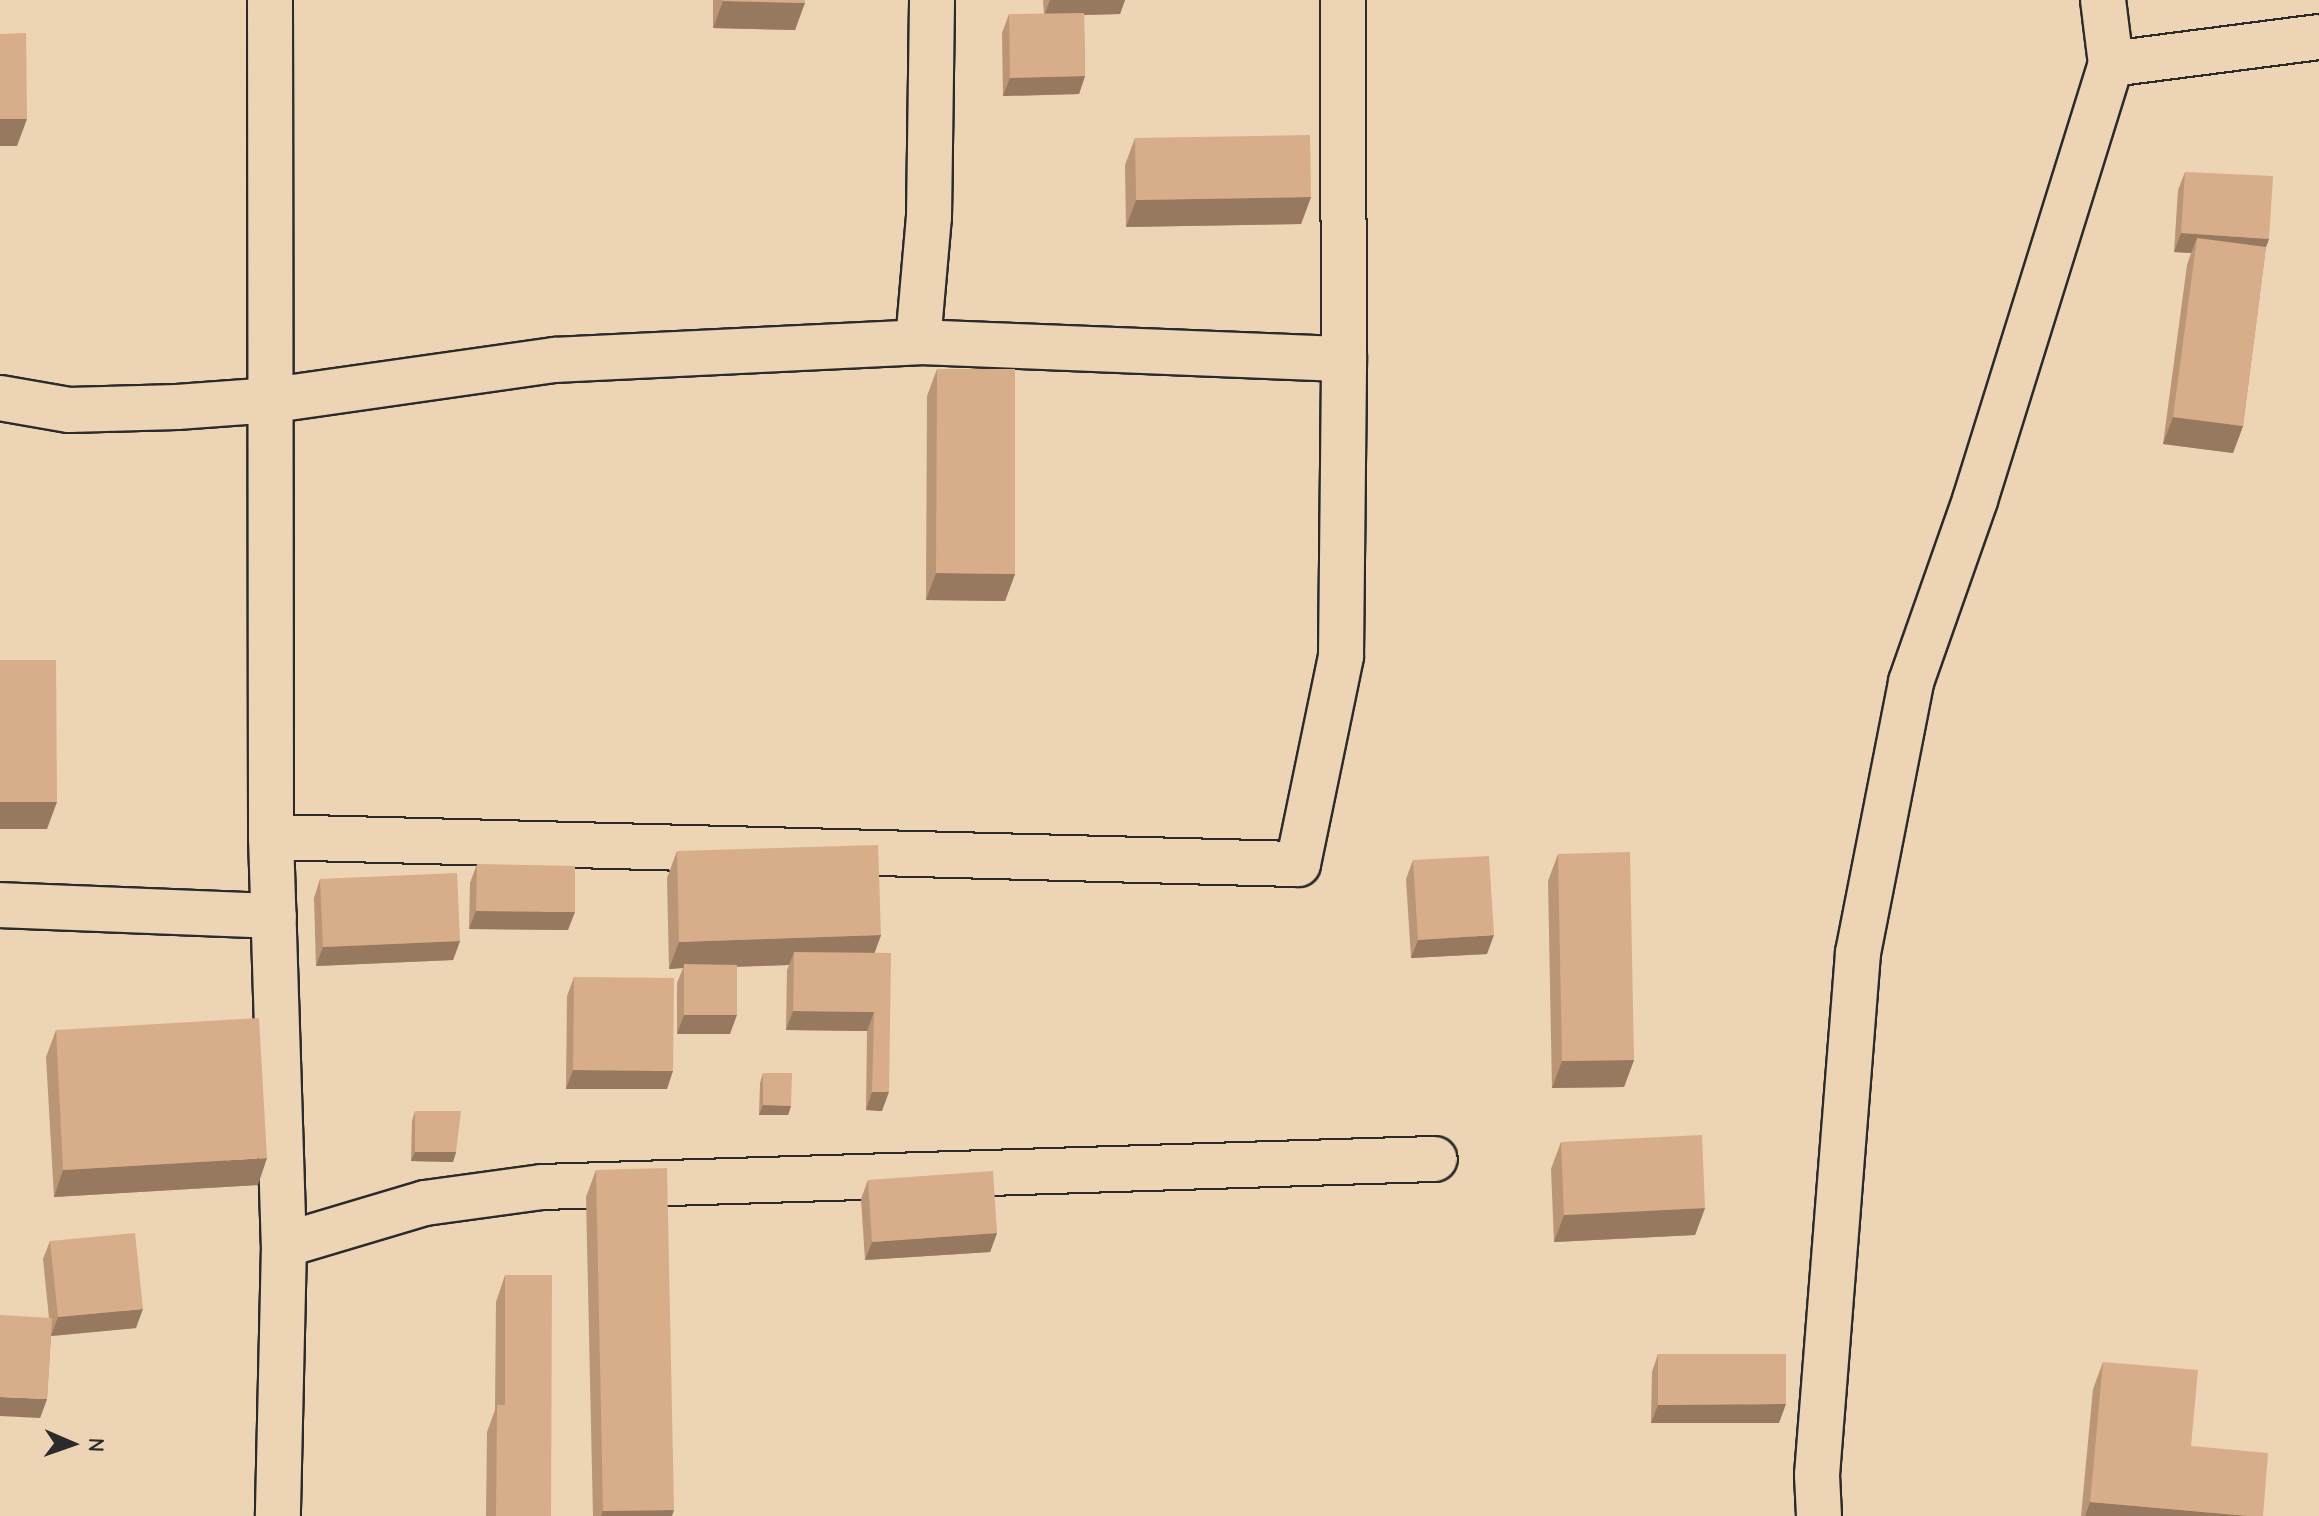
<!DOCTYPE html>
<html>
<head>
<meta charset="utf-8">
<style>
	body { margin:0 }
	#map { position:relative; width:2319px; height:1516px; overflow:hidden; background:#ecd4b4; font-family:"Comic Neue",sans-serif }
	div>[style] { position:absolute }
	.roads { filter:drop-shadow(2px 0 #2b2b2b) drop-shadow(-2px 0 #2b2b2b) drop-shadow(0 2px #2b2b2b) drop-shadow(0 -2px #2b2b2b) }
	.minor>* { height:44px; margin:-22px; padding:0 22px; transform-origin:22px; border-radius:22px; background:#ecd4b4 }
	.wall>* { inset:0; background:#ba9576 }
	.shaded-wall>* { inset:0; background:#977960 }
	.building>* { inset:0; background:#d8ad89 }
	span { translate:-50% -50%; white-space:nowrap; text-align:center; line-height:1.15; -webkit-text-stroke:8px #ecd4b4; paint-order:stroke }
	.north { position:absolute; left:32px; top:1404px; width:80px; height:80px; -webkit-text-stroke:6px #ecd4b4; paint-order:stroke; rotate:92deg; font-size:22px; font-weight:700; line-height:32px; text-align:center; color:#2b2b2b }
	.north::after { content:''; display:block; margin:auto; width:28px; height:36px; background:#2b2b2b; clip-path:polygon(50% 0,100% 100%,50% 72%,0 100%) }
</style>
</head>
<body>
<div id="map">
	<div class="roads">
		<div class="minor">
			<div style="left:270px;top:0;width:837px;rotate:89.93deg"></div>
			<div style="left:271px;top:837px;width:408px;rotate:88.2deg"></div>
			<div style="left:284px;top:1245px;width:271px;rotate:91.3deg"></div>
			<div style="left:2111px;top:64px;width:210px;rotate:-7.4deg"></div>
			<div style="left:918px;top:342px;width:426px;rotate:2.3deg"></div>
			<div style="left:1344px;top:359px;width:359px;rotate:-90.2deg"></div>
			<div style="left:0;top:398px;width:70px;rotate:9.9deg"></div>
			<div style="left:69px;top:410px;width:108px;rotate:-1.6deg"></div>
			<div style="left:177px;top:407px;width:96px;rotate:-4.2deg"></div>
			<div style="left:273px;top:400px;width:285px;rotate:-8.1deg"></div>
			<div style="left:555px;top:360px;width:363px;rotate:-2.8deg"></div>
			<div style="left:918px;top:342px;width:125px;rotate:-85deg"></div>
			<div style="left:929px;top:217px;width:217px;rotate:-89.2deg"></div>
			<div style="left:271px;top:837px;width:1027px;rotate:1.51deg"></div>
			<div style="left:1298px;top:864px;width:212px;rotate:-78.3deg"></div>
			<div style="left:1341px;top:656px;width:297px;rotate:-89.4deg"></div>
			<div style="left:0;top:905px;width:274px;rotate:2.3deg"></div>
			<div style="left:284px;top:1245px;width:147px;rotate:-16.6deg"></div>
			<div style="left:425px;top:1203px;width:118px;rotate:-7.8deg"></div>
			<div style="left:542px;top:1187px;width:893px;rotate:-1.8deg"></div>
			<div style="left:1819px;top:1516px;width:41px;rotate:-92.8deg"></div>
			<div style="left:1817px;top:1475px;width:524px;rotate:-85.51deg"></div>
			<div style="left:1858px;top:953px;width:276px;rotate:-78.9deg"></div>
			<div style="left:1911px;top:682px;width:193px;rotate:-70.6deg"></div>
			<div style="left:1975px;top:500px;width:457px;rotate:-72.7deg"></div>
			<div style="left:2111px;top:64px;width:64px;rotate:-97.1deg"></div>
		</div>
	</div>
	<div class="wall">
		<div style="clip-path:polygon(713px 0,805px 0,795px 30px,713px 28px)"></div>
		<div style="clip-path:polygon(1043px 0,1125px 0,1120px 14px,1084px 15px,1085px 76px,1079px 94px,1003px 96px,1002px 33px,1009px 14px,1044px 14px)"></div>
		<div style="clip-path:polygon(1135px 138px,1311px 197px,1301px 224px,1126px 227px,1125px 165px)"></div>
		<div style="clip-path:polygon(2185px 172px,2269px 239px,2266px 247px,2243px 426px,2233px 453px,2163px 444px,2187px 265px,2191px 253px,2174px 252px,2178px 190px)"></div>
		<div style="clip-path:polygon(937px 369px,1015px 574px,1005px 601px,926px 600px,927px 396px)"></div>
		<div style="clip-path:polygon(677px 851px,881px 935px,874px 953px,882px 1111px,866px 1110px,867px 1031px,786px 1030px,787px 970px,789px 965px,737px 967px,730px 1034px,677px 1034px,677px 983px,683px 968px,669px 969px,667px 878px)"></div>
		<div style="clip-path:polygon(1558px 854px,1634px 1060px,1624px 1087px,1552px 1088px,1548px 881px)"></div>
		<div style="clip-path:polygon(1413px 860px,1487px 954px,1411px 958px,1406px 879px)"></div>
		<div style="clip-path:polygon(477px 864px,568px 930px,469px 929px,470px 883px)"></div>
		<div style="clip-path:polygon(320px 879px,460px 941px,453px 960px,316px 966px,314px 898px)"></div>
		<div style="clip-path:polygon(574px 977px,667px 1089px,566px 1089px,567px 996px)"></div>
		<div style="clip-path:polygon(56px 1030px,258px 1185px,54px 1197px,46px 1057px)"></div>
		<div style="clip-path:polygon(763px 1073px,791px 1106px,788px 1115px,759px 1115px,760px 1083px)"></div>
		<div style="clip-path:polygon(415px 1111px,456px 1152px,453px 1162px,411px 1161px,412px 1121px)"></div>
		<div style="clip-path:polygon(1561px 1142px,1705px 1208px,1695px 1235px,1554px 1242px,1551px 1169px)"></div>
		<div style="clip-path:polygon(596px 1170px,672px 1516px,593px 1516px,586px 1197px)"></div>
		<div style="clip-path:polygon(868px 1180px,997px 1233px,990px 1252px,865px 1260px,861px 1199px)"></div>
		<div style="clip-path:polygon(50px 1241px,136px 1328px,51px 1336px,47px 1399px,40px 1418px,49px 1318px,43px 1259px)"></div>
		<div style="clip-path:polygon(505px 1275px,551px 1516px,486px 1516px,487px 1432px,495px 1410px,496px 1302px)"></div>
		<div style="clip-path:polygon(1658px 1354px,1779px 1423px,1651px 1423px,1652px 1372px)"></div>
		<div style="clip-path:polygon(2103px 1362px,2263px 1516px,2081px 1516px,2093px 1389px)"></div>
	</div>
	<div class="shaded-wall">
		<div style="clip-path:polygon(1050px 0,1125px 0,1120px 14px,1044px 16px)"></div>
		<div style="clip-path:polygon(723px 1px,805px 3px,795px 30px,713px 28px)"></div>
		<div style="clip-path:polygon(1085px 76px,1079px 94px,1003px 96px,1010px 78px)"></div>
		<div style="clip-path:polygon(0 119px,27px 119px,17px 146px,0 146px)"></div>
		<div style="clip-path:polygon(1311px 197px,1301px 224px,1126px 227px,1136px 200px)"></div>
		<div style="clip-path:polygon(2181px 233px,2269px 239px,2262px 257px,2197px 238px,2191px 253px,2174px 252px)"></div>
		<div style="clip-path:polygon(2173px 417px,2243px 426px,2233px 453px,2163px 444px)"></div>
		<div style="clip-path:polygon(936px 573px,1015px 574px,1005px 601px,926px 600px)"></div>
		<div style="clip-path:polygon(0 802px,57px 802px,47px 829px,0 829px)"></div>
		<div style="clip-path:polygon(476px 911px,575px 912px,568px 930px,469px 929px)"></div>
		<div style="clip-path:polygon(881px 935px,871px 963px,794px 952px,789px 965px,684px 968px,684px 964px,683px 968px,669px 969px,679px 942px)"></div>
		<div style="clip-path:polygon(1494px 935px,1487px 954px,1411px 958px,1418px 940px)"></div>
		<div style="clip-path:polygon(460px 941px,453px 960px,316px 966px,323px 947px)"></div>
		<div style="clip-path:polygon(793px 1011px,874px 1012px,867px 1031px,786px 1030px)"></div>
		<div style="clip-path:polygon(684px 1015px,737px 1015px,730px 1034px,677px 1034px)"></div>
		<div style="clip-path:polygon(1634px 1060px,1624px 1087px,1552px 1088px,1562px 1061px)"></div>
		<div style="clip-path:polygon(573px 1070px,673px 1071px,667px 1089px,566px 1089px)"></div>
		<div style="clip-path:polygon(872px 1092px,889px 1092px,882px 1111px,866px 1110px)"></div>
		<div style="clip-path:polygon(763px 1105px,791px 1106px,788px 1115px,759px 1115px)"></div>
		<div style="clip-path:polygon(415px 1152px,456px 1152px,453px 1162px,411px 1161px)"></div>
		<div style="clip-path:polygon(267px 1158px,258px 1185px,54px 1197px,63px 1170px)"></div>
		<div style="clip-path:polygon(1705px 1208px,1695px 1235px,1554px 1242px,1564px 1215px)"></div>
		<div style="clip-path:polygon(997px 1233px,990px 1252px,865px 1260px,872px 1242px)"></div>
		<div style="clip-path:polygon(143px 1309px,136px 1328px,51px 1336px,58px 1317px)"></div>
		<div style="clip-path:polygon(0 1397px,47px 1399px,40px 1418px,0 1416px)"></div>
		<div style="clip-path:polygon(1786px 1404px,1779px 1423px,1651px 1423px,1658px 1405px)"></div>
		<div style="clip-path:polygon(2090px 1502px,2248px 1516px,2085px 1516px)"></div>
		<div style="clip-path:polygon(674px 1510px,672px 1516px,601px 1516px,603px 1511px)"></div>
	</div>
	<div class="building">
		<div style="clip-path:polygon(723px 0,805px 0,805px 3px,723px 1px)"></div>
		<div style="clip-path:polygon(1084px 13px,1085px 76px,1010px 78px,1009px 14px)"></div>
		<div style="clip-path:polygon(26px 33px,27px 119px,0 119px,0 34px)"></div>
		<div style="clip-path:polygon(1310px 135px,1311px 197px,1136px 200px,1135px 138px)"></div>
		<div style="clip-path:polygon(2185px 172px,2273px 176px,2269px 239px,2181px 233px)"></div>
		<div style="clip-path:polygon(2197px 238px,2266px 247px,2243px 426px,2173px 417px)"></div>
		<div style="clip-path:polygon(937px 369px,1015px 369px,1015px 574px,936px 573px)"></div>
		<div style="clip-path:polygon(0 660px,56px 660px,57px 802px,0 802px)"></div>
		<div style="clip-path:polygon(878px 845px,881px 935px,679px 942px,677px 851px)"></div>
		<div style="clip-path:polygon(1630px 852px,1634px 1060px,1562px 1061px,1558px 854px)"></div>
		<div style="clip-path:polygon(1489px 856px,1494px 935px,1418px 940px,1413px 860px)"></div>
		<div style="clip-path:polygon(477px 864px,575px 866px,575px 912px,476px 911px)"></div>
		<div style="clip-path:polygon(457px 873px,460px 941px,323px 947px,320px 879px)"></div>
		<div style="clip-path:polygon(794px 952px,891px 953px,889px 1092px,872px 1092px,874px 1012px,793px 1011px)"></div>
		<div style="clip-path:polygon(684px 964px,737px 965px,737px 1015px,684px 1015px)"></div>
		<div style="clip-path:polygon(574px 977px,674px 978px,673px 1071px,573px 1070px)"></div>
		<div style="clip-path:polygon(259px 1018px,267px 1158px,63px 1170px,56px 1030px)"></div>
		<div style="clip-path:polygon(763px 1073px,792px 1073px,791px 1106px,763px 1105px)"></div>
		<div style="clip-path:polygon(415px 1111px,461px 1111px,456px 1152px,415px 1152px)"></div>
		<div style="clip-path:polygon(1702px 1135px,1705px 1208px,1564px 1215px,1561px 1142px)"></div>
		<div style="clip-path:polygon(667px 1168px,674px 1510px,603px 1511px,596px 1170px)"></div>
		<div style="clip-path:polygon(993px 1171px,997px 1233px,872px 1242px,868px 1180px)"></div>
		<div style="clip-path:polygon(135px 1233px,143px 1309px,58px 1317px,50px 1241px)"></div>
		<div style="clip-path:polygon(505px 1275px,552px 1275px,551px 1516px,496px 1516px,497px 1405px,505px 1405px)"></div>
		<div style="clip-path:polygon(0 1315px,52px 1318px,47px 1399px,0 1397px)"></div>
		<div style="clip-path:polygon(1658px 1354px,1786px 1354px,1786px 1404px,1658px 1405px)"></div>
		<div style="clip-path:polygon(2103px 1362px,2198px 1370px,2191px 1446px,2268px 1453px,2263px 1516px,2248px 1516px,2090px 1502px)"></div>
	</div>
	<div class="north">N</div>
</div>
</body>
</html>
